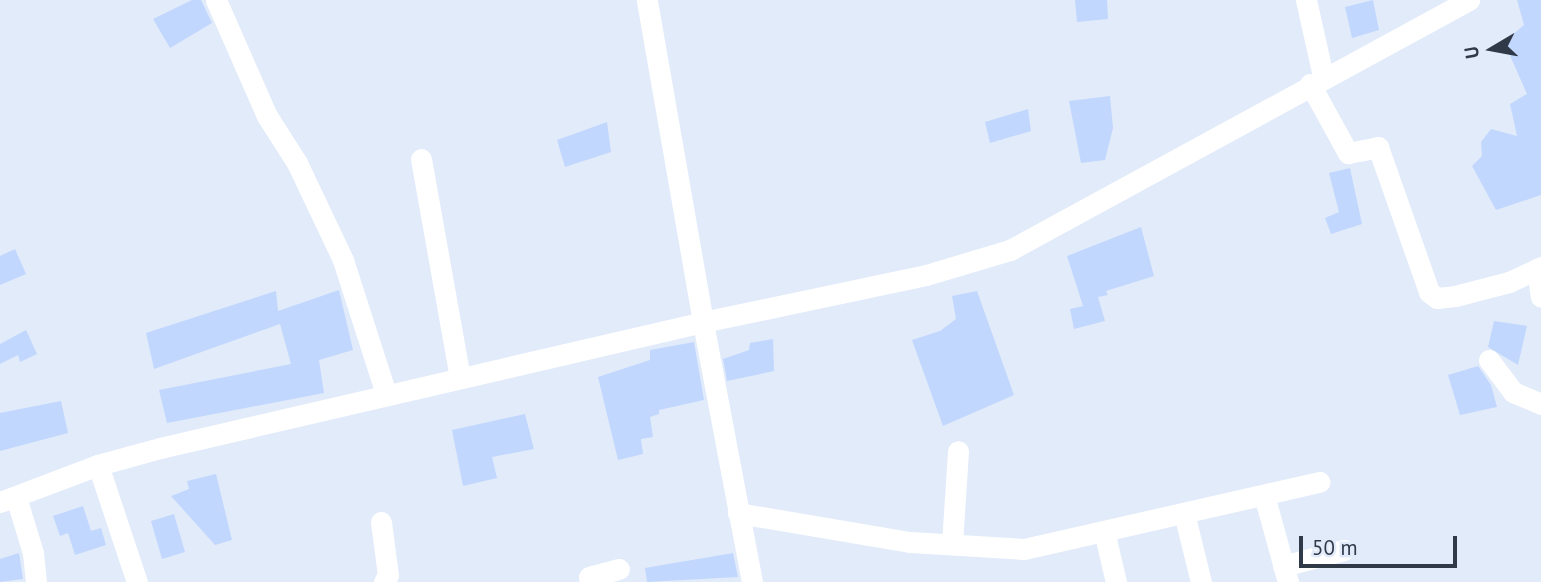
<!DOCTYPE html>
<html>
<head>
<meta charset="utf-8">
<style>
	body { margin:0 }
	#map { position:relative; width:1541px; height:582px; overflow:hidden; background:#e2ebfa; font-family:"PT Sans",sans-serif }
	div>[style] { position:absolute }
	.building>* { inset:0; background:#c1d7fd }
	.minor>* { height:21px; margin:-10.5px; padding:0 10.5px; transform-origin:10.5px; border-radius:10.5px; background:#fff }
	span { translate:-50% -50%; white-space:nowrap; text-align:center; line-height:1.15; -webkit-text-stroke:6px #e2ebfa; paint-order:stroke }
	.north { position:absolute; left:1457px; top:14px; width:70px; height:70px; -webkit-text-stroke:5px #e2ebfa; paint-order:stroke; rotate:260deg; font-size:19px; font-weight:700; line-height:28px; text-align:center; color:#303948 }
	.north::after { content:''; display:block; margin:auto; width:24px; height:32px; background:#303948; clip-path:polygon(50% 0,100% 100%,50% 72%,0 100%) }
	.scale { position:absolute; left:1299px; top:536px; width:158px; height:32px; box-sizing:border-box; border:4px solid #303948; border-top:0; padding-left:9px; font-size:21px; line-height:24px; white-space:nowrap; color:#303948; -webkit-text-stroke:5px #e2ebfa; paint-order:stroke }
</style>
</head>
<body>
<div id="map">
	<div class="building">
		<div style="clip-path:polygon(192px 0,201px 0,212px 23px,170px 48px,153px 19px)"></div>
		<div style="clip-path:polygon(1075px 0,1107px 0,1108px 19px,1077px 22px)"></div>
		<div style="clip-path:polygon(1373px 0,1379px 30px,1352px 38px,1345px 7px)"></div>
		<div style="clip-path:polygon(1517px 0,1541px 0,1541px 195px,1496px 210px,1472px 166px,1482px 156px,1481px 142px,1491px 129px,1517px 136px,1510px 104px,1527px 94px,1504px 42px,1524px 25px)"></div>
		<div style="clip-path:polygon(1110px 96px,1113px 128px,1105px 160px,1081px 163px,1069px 101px)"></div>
		<div style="clip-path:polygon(1028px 109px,1031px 131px,990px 143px,985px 122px)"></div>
		<div style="clip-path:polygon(607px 122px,611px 152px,565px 167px,557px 140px)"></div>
		<div style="clip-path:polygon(1350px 168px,1362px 224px,1331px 234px,1325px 218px,1339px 212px,1329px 173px)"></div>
		<div style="clip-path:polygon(1141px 227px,1154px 276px,1106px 291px,1108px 295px,1098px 297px,1105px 321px,1074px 329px,1070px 309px,1083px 306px,1067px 256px)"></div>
		<div style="clip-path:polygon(15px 249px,26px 274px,0 285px,0 256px)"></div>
		<div style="clip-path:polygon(339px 290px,353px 350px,319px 360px,324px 393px,167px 423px,159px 390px,291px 364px,280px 324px,154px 369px,146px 333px,276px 291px,278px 311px)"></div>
		<div style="clip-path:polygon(977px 291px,1014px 395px,943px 426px,912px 340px,940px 331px,956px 319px,952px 296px)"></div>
		<div style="clip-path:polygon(1494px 321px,1527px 326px,1518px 365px,1488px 347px)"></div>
		<div style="clip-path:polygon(26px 330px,37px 354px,20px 362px,18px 355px,0 364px,0 344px)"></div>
		<div style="clip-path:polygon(773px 339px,774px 371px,727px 381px,723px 359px,749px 350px,750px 343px)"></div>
		<div style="clip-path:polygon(694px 342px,704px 400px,659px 410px,659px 414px,650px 417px,653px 437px,641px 439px,643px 454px,618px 460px,598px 377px,650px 360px,650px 350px)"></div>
		<div style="clip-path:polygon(1478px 366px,1491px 385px,1497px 407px,1460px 415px,1448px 375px)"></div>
		<div style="clip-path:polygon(61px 401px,68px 433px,0 451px,0 413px)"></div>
		<div style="clip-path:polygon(525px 414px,534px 449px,492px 457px,497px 478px,463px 486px,452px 430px)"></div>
		<div style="clip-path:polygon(216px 474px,232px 540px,215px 545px,171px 496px,189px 489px,187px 481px)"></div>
		<div style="clip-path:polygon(83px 506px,91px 531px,101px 528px,106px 545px,75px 555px,68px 533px,60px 536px,53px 516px)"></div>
		<div style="clip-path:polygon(174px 514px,185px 552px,162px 559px,151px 521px)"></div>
		<div style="clip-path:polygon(19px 553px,23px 579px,0 582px,0 559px)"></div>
		<div style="clip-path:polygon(733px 553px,738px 577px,647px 582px,645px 568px)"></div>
	</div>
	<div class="minor">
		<div style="left:216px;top:0;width:127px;rotate:66.3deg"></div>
		<div style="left:267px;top:116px;width:56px;rotate:57.4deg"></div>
		<div style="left:297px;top:163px;width:107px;rotate:64.6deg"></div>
		<div style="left:343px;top:260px;width:141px;rotate:72.2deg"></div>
		<div style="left:1306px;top:0;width:78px;rotate:77.4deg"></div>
		<div style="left:1310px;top:84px;width:79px;rotate:61.2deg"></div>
		<div style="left:1348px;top:153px;width:31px;rotate:-11deg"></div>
		<div style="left:1378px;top:147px;width:154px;rotate:70.6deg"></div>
		<div style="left:1429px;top:292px;width:10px;rotate:37deg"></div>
		<div style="left:1437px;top:298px;width:18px;rotate:-6deg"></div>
		<div style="left:1455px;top:296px;width:56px;rotate:-14.5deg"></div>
		<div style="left:1509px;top:282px;width:35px;rotate:-25deg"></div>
		<div style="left:421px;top:159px;width:221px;rotate:79.9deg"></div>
		<div style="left:1537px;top:269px;width:28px;rotate:82deg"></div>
		<div style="left:1489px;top:360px;width:40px;rotate:53deg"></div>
		<div style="left:1513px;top:392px;width:30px;rotate:23deg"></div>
		<div style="left:98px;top:465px;width:123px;rotate:71.6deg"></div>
		<div style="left:1264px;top:495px;width:90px;rotate:74.6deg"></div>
		<div style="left:16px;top:497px;width:59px;rotate:73.1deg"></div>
		<div style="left:33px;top:553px;width:29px;rotate:84deg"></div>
		<div style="left:0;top:502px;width:105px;rotate:-20.7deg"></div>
		<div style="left:98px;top:465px;width:64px;rotate:-15.3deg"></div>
		<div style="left:160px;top:448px;width:557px;rotate:-13.06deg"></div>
		<div style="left:703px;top:322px;width:327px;rotate:-99.9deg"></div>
		<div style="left:738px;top:513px;width:174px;rotate:9.6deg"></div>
		<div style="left:910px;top:542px;width:114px;rotate:3.5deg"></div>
		<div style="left:1024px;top:549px;width:303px;rotate:-12.8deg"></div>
		<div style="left:1184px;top:513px;width:71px;rotate:76.2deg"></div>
		<div style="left:381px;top:522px;width:53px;rotate:82.5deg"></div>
		<div style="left:388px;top:575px;width:8px;rotate:120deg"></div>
		<div style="left:1104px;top:531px;width:52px;rotate:76.8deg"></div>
		<div style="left:952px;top:544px;width:93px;rotate:-86.3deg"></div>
		<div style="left:1283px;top:566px;width:63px;rotate:-14.7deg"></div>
		<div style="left:589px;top:577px;width:31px;rotate:-15deg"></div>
		<div style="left:752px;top:582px;width:265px;rotate:-100.7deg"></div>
		<div style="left:703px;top:322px;width:228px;rotate:-11.9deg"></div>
		<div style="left:926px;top:275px;width:88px;rotate:-16.6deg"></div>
		<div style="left:1010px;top:250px;width:523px;rotate:-28.58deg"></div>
	</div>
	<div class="north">U</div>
	<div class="scale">50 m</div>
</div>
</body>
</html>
